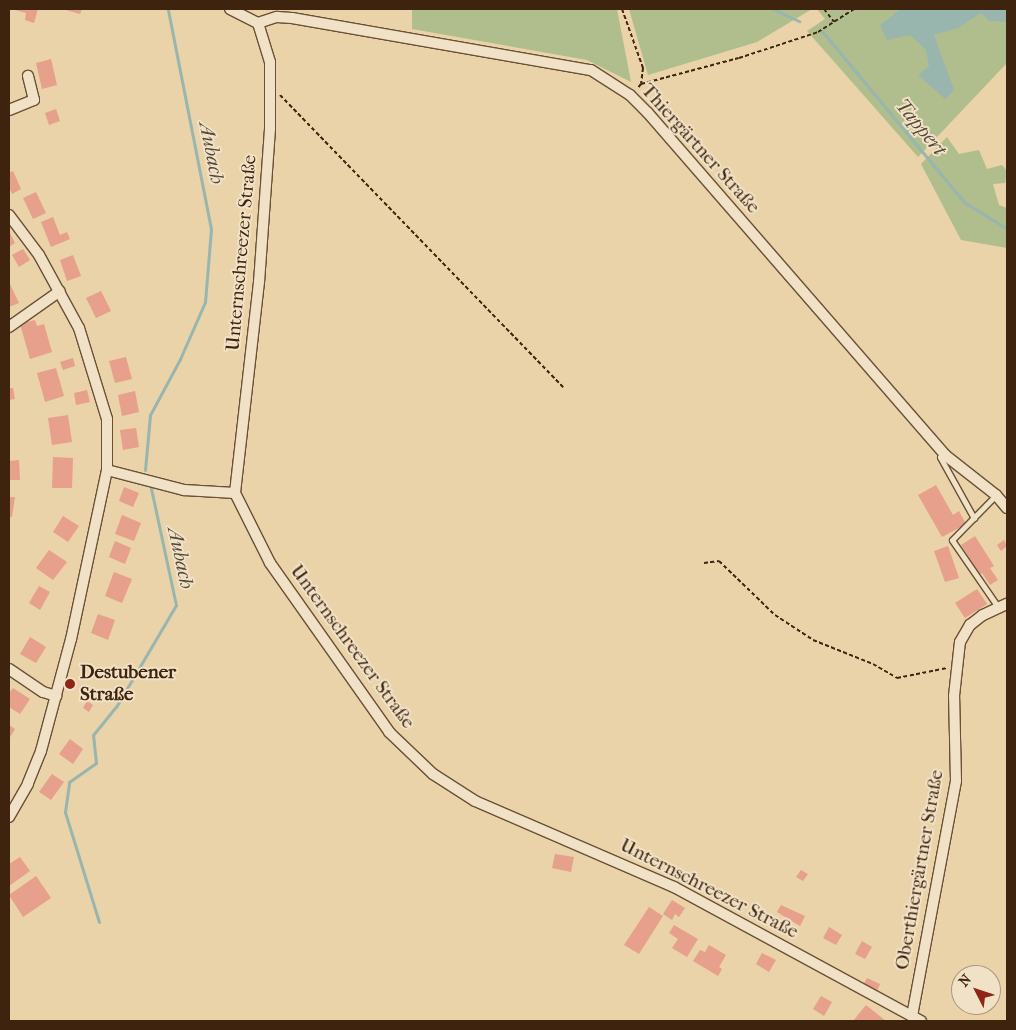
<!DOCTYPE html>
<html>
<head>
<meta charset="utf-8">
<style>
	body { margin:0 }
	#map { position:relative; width:1016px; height:1030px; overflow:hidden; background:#ead2a9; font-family:"IM FELL French Canon",serif }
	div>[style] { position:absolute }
	.green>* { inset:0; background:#b0bd8d }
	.water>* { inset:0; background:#98b6ae }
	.stream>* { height:3px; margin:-1.5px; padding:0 1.5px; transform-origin:1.5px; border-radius:1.5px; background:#98b6ae }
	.building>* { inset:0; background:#e6a08b }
	.path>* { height:2px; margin-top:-1px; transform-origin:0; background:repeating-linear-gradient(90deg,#3e240f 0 4px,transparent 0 6.5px) }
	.roads { filter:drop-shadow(1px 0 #695036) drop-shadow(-1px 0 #695036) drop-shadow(0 1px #695036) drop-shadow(0 -1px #695036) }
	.lane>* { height:5px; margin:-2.5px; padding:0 2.5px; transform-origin:2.5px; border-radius:2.5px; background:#f1e2c7 }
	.street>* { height:10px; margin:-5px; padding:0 5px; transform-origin:5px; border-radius:5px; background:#f1e2c7 }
	.dots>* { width:14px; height:14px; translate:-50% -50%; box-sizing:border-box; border:2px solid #f1e2c7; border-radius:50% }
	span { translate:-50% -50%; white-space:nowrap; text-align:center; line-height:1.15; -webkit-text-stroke:4px #f1e2c7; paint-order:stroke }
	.street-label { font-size:19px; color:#3e240f }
	.poi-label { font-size:19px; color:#3e240f; font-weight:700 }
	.left { translate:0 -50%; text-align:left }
	.water-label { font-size:20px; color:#544837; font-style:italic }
	.frame { position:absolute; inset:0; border:10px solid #3e240f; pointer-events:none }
	.north { position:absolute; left:951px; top:965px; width:50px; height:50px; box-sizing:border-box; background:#f1e2c7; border:1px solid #a9967d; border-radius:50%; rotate:311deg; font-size:14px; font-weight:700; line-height:20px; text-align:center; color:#3e240f }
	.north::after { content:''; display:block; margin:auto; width:18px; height:22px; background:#8f2418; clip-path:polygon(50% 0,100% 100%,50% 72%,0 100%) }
</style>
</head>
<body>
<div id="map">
	<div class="green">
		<div style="clip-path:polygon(412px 9px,617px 9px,631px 82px,587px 60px,412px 29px)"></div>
		<div style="clip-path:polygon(629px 9px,812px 9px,757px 42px,648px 75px)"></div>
		<div style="clip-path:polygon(817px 9px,1007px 9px,1007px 63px,918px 157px,807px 31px,825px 19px)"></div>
		<div style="clip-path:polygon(947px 137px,959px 154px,979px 150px,987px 169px,1002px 165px,1007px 171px,1005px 183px,993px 184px,999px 205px,1007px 208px,1007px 248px,961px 240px,921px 164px)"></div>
	</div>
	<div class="water">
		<div style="clip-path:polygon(901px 9px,1007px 9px,1007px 22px,989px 21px,981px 13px,958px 28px,934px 35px,954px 90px,945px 99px,918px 75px,929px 66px,926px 50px,910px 35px,887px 40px,880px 25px)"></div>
	</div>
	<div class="stream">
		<div style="left:773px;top:9px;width:29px;rotate:25deg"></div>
		<div style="left:822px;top:31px;width:222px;rotate:50.3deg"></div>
		<div style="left:964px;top:202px;width:51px;rotate:32.1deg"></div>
		<div style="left:145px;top:470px;width:55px;rotate:-84.8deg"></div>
		<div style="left:150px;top:415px;width:64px;rotate:-61.8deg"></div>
		<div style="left:180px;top:359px;width:62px;rotate:-66.3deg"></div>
		<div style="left:205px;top:302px;width:73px;rotate:-85.3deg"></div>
		<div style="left:211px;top:229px;width:224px;rotate:-101.1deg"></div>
		<div style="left:99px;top:922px;width:115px;rotate:-107.2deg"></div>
		<div style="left:65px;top:812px;width:30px;rotate:-82deg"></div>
		<div style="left:69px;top:782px;width:33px;rotate:-35deg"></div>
		<div style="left:96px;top:763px;width:28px;rotate:-96deg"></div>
		<div style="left:93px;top:735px;width:36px;rotate:-51deg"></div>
		<div style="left:116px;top:707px;width:118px;rotate:-59.5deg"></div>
		<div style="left:176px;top:605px;width:120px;rotate:-102.1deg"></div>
	</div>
	<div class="building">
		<div style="clip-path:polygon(12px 9px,38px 9px,34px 23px,25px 20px,26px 13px)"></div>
		<div style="clip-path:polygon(62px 9px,82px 9px,80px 14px)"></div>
		<div style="clip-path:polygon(51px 59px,57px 85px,42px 89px,36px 63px)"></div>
		<div style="clip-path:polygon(56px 109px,60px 121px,49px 125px,45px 113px)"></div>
		<div style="clip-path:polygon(13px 171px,21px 189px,12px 194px,9px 187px,9px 173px)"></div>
		<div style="clip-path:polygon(36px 192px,46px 213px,33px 219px,23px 198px)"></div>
		<div style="clip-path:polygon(53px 217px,60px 235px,67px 232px,70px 239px,51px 247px,41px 222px)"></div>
		<div style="clip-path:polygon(9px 231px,15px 243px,9px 247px)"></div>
		<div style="clip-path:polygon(23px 249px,30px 260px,19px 267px,12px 255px)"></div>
		<div style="clip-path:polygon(73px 255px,81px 276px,67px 281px,60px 260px)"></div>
		<div style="clip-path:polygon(10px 284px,19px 303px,9px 307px,9px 285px)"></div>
		<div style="clip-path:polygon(101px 291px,111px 311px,96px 318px,86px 298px)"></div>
		<div style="clip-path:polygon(35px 320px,37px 326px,44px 324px,52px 352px,30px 359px,20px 324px)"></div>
		<div style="clip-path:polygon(126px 357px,132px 379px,115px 383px,109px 361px)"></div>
		<div style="clip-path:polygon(73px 358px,75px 366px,63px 370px,60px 362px)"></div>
		<div style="clip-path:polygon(56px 368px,64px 396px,45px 402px,37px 373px)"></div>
		<div style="clip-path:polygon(9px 388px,13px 388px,15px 399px,9px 400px)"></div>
		<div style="clip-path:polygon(87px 390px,90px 402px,76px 405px,74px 393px)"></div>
		<div style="clip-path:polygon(135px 391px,139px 412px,122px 416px,118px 395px)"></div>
		<div style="clip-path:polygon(68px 415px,72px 442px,52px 445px,48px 418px)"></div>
		<div style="clip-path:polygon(136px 428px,139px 447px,123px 450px,120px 430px)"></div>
		<div style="clip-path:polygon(53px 457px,73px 458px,72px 488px,52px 488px)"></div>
		<div style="clip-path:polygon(19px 460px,20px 480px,9px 480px,9px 461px)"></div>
		<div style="clip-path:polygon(936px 485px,953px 515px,959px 511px,966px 524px,942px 537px,918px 495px)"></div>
		<div style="clip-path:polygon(124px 487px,139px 493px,133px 507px,119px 501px)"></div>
		<div style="clip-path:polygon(9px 497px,15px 497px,12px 517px,9px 517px)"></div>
		<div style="clip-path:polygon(122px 515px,141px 523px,134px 541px,115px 534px)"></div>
		<div style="clip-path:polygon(63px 516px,79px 526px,68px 542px,53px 532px)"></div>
		<div style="clip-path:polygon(975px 536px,994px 566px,990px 568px,998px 580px,990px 585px,982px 573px,980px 575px,961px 545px)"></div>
		<div style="clip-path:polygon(1004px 540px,1007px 546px,1001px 551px,997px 545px)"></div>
		<div style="clip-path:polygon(115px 541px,131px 548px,125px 564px,109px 557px)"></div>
		<div style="clip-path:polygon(948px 546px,959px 578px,945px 582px,934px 551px)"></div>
		<div style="clip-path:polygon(49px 550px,67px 562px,53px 580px,36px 568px)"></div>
		<div style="clip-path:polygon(114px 572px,132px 579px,122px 603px,105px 596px)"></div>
		<div style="clip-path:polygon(39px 586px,50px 592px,40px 610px,29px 603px)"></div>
		<div style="clip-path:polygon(977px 589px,987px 604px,965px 618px,955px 603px)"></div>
		<div style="clip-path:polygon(98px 614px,115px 620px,108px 640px,91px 633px)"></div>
		<div style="clip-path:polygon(30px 637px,46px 647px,36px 663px,20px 654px)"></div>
		<div style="clip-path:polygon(13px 688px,30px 699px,20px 714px,9px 707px,9px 693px)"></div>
		<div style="clip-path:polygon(87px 701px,93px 705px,89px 712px,83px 708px)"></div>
		<div style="clip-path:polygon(9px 725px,15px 729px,9px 739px)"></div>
		<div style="clip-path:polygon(70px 739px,83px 749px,73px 764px,59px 754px)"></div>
		<div style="clip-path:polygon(52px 774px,64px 782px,51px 800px,39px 792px)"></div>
		<div style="clip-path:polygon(555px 854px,574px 857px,571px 872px,552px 868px)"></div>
		<div style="clip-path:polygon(20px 857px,30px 871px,9px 886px,9px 864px)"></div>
		<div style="clip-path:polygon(801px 870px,808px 874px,803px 881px,796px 877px)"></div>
		<div style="clip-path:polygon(36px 876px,51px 898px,23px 917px,9px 895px)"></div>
		<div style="clip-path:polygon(672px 900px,685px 908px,679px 917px,675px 914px,672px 920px,663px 914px)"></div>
		<div style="clip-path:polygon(781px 905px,805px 916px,800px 926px,777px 912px)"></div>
		<div style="clip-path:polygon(649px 907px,663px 916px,639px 954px,624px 945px)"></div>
		<div style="clip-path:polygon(674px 925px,698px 939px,687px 957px,672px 948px,678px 939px,669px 933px)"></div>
		<div style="clip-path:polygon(829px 927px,842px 935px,836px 945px,823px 938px)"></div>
		<div style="clip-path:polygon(862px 941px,872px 947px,865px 959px,855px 954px)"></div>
		<div style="clip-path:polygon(709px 945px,726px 955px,719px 967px,722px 969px,718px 976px,693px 961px,700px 950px,705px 952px)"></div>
		<div style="clip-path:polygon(762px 953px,776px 960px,769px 972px,756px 964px)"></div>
		<div style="clip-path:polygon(867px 978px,880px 984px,877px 991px,863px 985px)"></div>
		<div style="clip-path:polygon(821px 996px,832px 1002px,824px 1016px,813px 1009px)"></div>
		<div style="clip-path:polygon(866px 1005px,886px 1021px,853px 1021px)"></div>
	</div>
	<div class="path">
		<div style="left:622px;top:9px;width:63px;rotate:70.4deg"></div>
		<div style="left:643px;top:68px;width:16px;rotate:97deg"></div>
		<div style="left:641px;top:84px;width:6px;rotate:129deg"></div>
		<div style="left:824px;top:9px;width:16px;rotate:52deg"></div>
		<div style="left:641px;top:84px;width:101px;rotate:-14.9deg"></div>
		<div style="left:739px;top:58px;width:83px;rotate:-18.2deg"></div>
		<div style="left:818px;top:32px;width:43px;rotate:-32.6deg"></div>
		<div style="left:280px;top:95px;width:407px;rotate:45.9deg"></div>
		<div style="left:704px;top:563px;width:15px;rotate:-8deg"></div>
		<div style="left:719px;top:561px;width:78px;rotate:44deg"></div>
		<div style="left:775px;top:615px;width:45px;rotate:33.3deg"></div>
		<div style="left:813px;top:640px;width:65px;rotate:21.8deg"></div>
		<div style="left:873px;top:664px;width:28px;rotate:30deg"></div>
		<div style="left:897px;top:678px;width:51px;rotate:-11.3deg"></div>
	</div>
	<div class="roads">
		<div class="lane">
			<div style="left:943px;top:456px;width:3px;rotate:162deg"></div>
			<div style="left:940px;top:457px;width:70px;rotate:60.9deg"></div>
			<div style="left:996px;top:495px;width:63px;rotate:134.4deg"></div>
			<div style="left:952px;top:540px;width:81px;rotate:55.5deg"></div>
		</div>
		<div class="street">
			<div style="left:230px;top:9px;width:31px;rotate:27deg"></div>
			<div style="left:258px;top:23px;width:20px;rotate:-18deg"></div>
			<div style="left:277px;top:17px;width:15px;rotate:4deg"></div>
			<div style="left:292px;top:18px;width:303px;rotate:9.9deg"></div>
			<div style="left:591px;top:70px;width:46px;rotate:32.7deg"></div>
			<div style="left:630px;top:95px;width:25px;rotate:45deg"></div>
			<div style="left:648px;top:113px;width:453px;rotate:49deg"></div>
			<div style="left:945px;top:455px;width:65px;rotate:38.1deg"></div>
			<div style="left:996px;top:495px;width:17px;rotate:50deg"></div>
			<div style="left:258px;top:23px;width:41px;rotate:72.9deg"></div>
			<div style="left:270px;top:62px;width:67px;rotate:90deg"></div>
			<div style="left:270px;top:129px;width:153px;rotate:94.1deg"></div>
			<div style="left:259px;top:282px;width:212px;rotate:96.5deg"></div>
			<div style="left:235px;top:493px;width:78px;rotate:63.4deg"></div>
			<div style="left:270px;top:563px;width:207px;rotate:54.8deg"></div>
			<div style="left:389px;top:732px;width:61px;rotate:43.7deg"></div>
			<div style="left:433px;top:774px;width:50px;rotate:32.7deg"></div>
			<div style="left:475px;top:801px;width:217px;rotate:23.4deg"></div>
			<div style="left:674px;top:887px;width:281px;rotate:28.5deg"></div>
			<div style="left:9px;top:110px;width:27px;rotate:-22deg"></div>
			<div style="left:34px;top:100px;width:25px;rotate:-104deg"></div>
			<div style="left:9px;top:215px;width:50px;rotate:53.1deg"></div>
			<div style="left:39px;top:255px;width:83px;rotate:61.3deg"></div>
			<div style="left:79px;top:328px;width:95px;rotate:72.9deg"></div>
			<div style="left:107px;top:419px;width:51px;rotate:90deg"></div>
			<div style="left:107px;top:470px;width:173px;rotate:102deg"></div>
			<div style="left:71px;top:639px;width:116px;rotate:105deg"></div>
			<div style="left:41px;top:751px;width:35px;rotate:112deg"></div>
			<div style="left:28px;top:784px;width:38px;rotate:120deg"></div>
			<div style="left:9px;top:327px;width:62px;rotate:-35.2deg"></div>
			<div style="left:107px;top:470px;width:80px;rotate:14.6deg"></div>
			<div style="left:184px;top:490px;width:51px;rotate:3.4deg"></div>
			<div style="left:9px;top:669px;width:41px;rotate:34.1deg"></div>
			<div style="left:43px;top:692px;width:14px;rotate:17deg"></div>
			<div style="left:912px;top:1016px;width:239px;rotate:-79.4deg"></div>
			<div style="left:956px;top:781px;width:85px;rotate:-91.3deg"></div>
			<div style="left:954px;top:696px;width:54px;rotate:-83.7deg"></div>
			<div style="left:960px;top:642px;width:20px;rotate:-60deg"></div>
			<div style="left:970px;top:625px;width:16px;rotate:-38deg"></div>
			<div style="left:983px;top:615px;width:26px;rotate:-25deg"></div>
		</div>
	</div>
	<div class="dots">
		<div style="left:70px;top:684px;background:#8f2418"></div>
	</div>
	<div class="street-label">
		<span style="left:700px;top:149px;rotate:48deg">Thiergärtner Straße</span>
		<span style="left:242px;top:253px;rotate:-85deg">Unternschreezer Straße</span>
		<span style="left:352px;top:647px;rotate:54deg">Unternschreezer Straße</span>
		<span style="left:920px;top:870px;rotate:-80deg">Oberthiergärtner Straße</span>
		<span style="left:709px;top:889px;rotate:27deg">Unternschreezer Straße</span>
	</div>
	<div class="poi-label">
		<span class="left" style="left:80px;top:684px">Destubener<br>Straße</span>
	</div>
	<div class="water-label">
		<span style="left:921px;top:127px;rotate:50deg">Tappert</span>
		<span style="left:212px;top:153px;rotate:79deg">Aubach</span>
		<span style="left:181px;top:558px;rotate:78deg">Aubach</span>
	</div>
	<div class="frame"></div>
	<div class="north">N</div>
</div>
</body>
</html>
